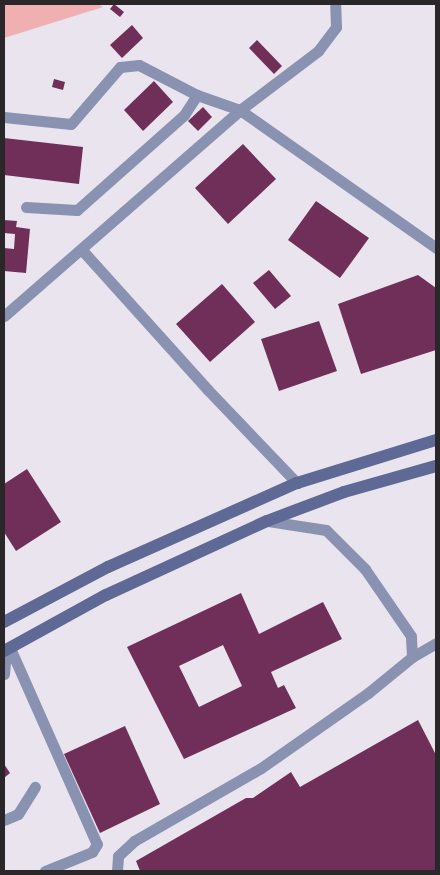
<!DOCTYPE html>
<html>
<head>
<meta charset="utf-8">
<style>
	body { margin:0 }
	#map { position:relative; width:440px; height:875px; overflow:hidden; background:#e9e4ee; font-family:"Source Sans 3",sans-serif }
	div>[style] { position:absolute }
	.green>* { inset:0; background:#f0afb1 }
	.building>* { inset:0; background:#6f2f59 }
	.minor>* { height:11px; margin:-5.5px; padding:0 5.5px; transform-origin:5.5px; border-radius:5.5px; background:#8a92b1 }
	.secondary>* { height:12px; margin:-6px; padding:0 6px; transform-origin:6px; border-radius:6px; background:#5f6996 }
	span { translate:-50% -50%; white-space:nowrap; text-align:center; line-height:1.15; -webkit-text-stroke:5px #f7f1fc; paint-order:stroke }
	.frame { position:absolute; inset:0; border:5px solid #29272a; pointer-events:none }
</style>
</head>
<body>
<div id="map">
	<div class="green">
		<div style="clip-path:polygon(4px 4px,98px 4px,103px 7px,4px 38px)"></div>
	</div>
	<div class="building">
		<div style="clip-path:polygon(114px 4px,124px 12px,120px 17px,110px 9px)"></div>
		<div style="clip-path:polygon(132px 25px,143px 38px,122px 58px,110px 45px)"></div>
		<div style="clip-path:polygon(257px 40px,282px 66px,274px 74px,249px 48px)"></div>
		<div style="clip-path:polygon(54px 79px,65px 82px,63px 90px,52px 87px)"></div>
		<div style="clip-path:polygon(154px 81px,173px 102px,143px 131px,124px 110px)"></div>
		<div style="clip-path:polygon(203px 107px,212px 117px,198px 131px,188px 121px)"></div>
		<div style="clip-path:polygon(4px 138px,83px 147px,79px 184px,4px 175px)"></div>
		<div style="clip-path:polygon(243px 144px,276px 179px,228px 224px,195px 188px)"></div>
		<div style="clip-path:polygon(316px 201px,369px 238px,340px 278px,288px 240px)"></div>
		<div style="clip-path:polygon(4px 220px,17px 221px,16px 227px,30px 229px,26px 273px,4px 271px,4px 248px,14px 249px,15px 234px,4px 233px)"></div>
		<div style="clip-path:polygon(269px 270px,291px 296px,275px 309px,253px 283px)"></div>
		<div style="clip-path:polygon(418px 275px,436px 288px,436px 350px,361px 374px,338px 304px)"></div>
		<div style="clip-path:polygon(222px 284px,255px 322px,210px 362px,176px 324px)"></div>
		<div style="clip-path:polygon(319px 321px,337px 371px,279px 391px,261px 339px)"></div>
		<div style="clip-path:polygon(27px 469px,61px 522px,16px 551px,4px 532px,4px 484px)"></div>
		<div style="clip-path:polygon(evenodd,241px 593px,259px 634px,323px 602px,342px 639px,271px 672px,278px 688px,284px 685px,296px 708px,184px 759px,127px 647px,241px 593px,223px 645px,242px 686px,199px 707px,179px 666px,223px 645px)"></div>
		<div style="clip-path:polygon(418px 720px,436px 755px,436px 871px,140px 871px,136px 861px,246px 798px,253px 798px,291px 772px,300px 787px)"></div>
		<div style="clip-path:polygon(125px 726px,160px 804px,100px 833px,64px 754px)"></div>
		<div style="clip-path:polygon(4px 764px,10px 773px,4px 778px)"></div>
	</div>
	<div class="minor">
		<div style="left:4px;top:117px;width:67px;rotate:6deg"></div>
		<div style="left:71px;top:124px;width:75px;rotate:-49.3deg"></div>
		<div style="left:120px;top:67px;width:19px;rotate:-6deg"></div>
		<div style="left:139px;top:65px;width:65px;rotate:27.3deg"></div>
		<div style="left:197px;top:95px;width:46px;rotate:19.2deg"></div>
		<div style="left:240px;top:110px;width:240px;rotate:35.1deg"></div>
		<div style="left:26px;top:207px;width:51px;rotate:3.4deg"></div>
		<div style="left:77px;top:210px;width:143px;rotate:-41.6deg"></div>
		<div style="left:184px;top:115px;width:24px;rotate:-57deg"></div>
		<div style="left:82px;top:250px;width:188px;rotate:48deg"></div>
		<div style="left:208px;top:390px;width:129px;rotate:46.3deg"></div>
		<div style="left:4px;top:316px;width:313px;rotate:-41.1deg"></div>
		<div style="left:240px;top:110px;width:98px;rotate:-37.1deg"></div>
		<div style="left:318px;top:51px;width:30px;rotate:-53deg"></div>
		<div style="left:336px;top:27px;width:23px;rotate:-92deg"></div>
		<div style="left:10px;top:648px;width:214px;rotate:66.1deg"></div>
		<div style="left:97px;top:844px;width:9px;rotate:122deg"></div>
		<div style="left:92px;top:852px;width:51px;rotate:158deg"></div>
		<div style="left:412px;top:657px;width:28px;rotate:-30deg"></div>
		<div style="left:4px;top:674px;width:24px;rotate:-85deg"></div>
		<div style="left:4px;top:820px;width:15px;rotate:-23deg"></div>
		<div style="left:18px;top:814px;width:32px;rotate:-58deg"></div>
		<div style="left:117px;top:871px;width:15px;rotate:-86deg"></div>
		<div style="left:118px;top:856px;width:22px;rotate:-43deg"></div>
		<div style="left:134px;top:841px;width:146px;rotate:-29.9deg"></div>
		<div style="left:261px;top:768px;width:131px;rotate:-35deg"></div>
		<div style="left:368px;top:693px;width:57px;rotate:-39.3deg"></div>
		<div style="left:412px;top:657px;width:21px;rotate:-93deg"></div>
		<div style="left:411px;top:636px;width:81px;rotate:-124.5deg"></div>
		<div style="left:365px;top:569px;width:55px;rotate:-135deg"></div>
		<div style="left:326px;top:530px;width:60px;rotate:-171.3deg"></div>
	</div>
	<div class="secondary">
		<div style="left:4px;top:622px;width:118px;rotate:-27.9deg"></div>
		<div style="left:108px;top:567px;width:207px;rotate:-24deg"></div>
		<div style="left:297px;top:483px;width:145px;rotate:-17.2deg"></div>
		<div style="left:4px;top:651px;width:116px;rotate:-28.8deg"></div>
		<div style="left:106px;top:595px;width:177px;rotate:-24.7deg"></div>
		<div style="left:267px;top:521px;width:82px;rotate:-20.6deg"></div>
		<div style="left:344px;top:492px;width:96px;rotate:-15.8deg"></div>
	</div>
	<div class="frame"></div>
</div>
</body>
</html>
